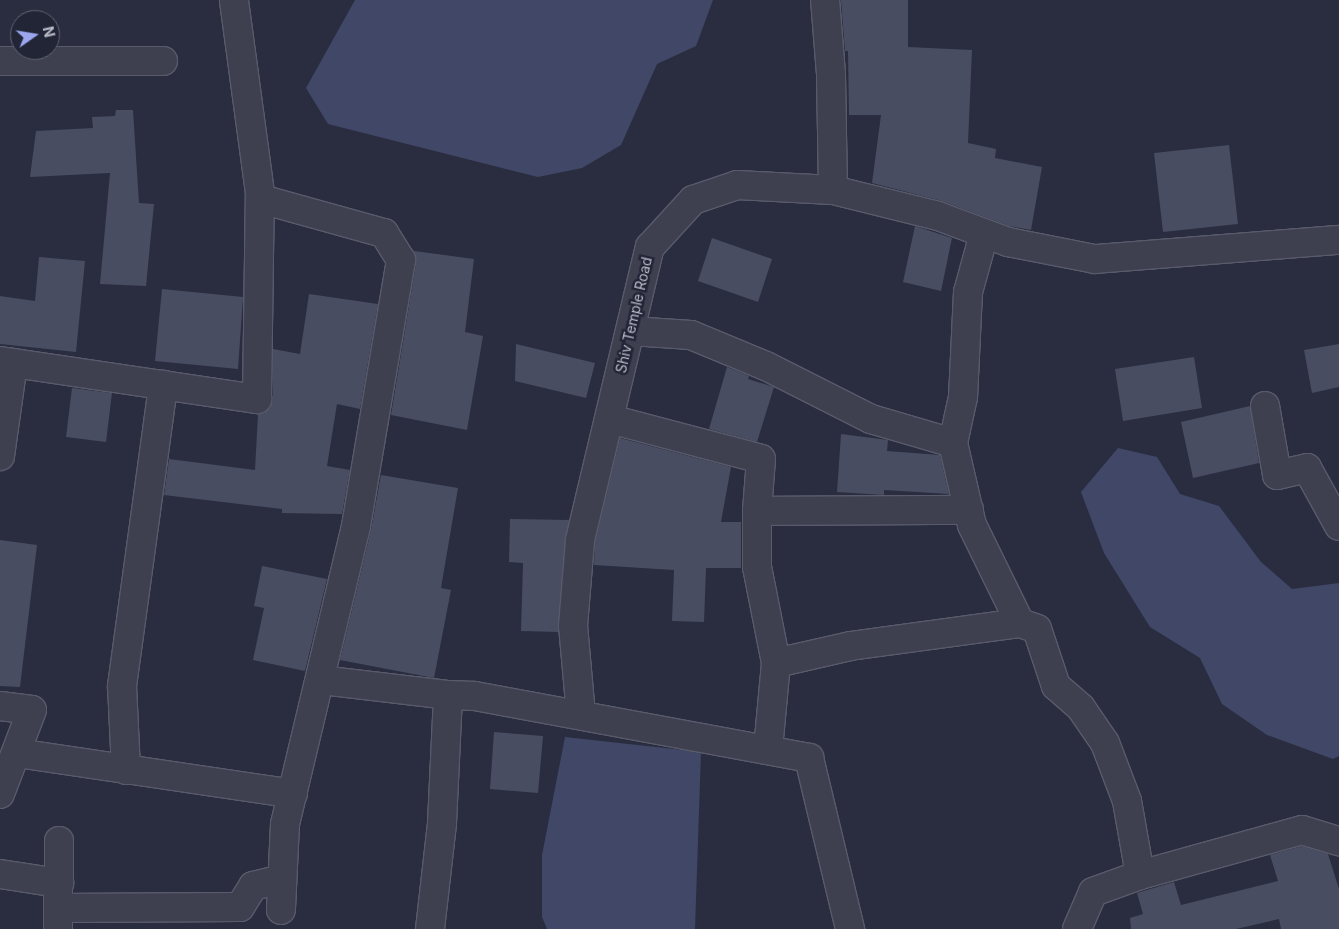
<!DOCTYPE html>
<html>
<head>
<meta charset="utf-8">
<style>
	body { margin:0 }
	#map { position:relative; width:1339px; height:929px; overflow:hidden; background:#2a2d40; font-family:Inter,sans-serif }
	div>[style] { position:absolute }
	.water>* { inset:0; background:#414767 }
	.building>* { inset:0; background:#494d62 }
	.roads { filter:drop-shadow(1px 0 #595b6b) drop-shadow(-1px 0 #595b6b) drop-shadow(0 1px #595b6b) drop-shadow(0 -1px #595b6b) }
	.minor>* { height:28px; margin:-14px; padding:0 14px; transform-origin:14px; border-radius:14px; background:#3e4050 }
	span { translate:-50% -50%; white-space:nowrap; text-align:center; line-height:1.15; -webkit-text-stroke:5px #222536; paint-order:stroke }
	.street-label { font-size:14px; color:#bbbdca }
	.north { position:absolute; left:10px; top:10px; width:50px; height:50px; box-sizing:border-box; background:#222536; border:1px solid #5f6271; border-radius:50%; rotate:77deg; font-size:14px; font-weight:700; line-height:20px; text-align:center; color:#bbbdca }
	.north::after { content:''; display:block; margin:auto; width:18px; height:22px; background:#9ca6ee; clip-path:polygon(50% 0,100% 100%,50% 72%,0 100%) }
</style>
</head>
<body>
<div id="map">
	<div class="water">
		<div style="clip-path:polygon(355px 0,713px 0,696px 46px,657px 64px,621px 145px,582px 168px,538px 177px,328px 124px,306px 88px)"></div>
		<div style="clip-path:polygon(1118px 448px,1157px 457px,1180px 494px,1219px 506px,1261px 562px,1292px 589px,1339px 583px,1339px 756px,1333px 759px,1267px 735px,1222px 704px,1200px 658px,1150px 627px,1104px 553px,1081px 492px)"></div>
		<div style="clip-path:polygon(565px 737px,701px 752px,695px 929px,547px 929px,542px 917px,542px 855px)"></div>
	</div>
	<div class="building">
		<div style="clip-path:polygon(841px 0,908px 0,908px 47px,972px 50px,968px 143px,996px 149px,995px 158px,1042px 167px,1031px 230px,1009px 226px,942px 201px,872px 183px,881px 115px,849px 115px,848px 51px,845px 51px)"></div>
		<div style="clip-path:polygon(116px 110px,133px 110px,139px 203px,154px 204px,146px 286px,100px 284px,110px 173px,30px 177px,36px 131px,93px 128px,92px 117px,115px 116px)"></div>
		<div style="clip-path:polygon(1229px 145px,1238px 224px,1163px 232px,1154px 153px)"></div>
		<div style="clip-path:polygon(915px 226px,952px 238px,941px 291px,903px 282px)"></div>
		<div style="clip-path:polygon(712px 238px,772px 259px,758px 302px,698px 281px)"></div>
		<div style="clip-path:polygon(414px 251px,474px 259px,465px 332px,483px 336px,467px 430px,391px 415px,416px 263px)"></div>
		<div style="clip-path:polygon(39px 257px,85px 261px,76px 352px,0 344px,0 296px,35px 301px)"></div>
		<div style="clip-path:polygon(162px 289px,243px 297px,238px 369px,155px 361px)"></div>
		<div style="clip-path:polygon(309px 294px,378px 304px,360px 409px,337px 404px,327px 466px,350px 470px,342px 514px,282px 513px,282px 509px,164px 495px,169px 459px,255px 470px,258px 414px,270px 408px,273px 399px,273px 349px,300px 354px)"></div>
		<div style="clip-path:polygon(516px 344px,595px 363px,586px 398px,515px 381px)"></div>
		<div style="clip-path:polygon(1339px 344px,1339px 387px,1312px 393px,1304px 350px)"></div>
		<div style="clip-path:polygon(1194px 357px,1202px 408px,1123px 421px,1115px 369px)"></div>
		<div style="clip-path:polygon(727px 367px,749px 376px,748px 379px,774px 387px,757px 442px,709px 429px)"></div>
		<div style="clip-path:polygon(72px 388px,112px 393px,106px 442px,66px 437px)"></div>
		<div style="clip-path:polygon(1250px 406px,1259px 463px,1193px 478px,1181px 422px)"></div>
		<div style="clip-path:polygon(841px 434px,888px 440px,887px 451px,940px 455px,949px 494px,884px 490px,884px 495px,837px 492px)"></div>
		<div style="clip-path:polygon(620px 438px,731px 467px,721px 522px,741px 522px,741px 568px,706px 568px,704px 622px,672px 621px,674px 570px,594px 565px,595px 542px)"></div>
		<div style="clip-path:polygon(381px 475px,458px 488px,441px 588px,451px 590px,434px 678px,340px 660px,371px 530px)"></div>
		<div style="clip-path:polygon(510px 519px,569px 520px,558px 632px,521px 631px,523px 563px,509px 562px)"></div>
		<div style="clip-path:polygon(0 540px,37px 545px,20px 687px,0 686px)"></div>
		<div style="clip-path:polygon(262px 566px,327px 579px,305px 671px,253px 660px,264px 608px,254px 606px)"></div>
		<div style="clip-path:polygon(494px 732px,543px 736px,538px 793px,490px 789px)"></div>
		<div style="clip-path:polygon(1302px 846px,1328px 854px,1339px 889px,1339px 929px,1281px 929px,1279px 919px,1236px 929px,1131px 929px,1130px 918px,1143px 914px,1137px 893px,1174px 882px,1181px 905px,1278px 881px,1270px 855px)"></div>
	</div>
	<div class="roads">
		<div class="minor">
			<div style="left:0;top:61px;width:163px"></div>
			<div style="left:833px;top:190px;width:108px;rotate:13.9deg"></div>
			<div style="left:938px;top:216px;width:75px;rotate:20.4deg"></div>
			<div style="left:1008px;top:242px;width:89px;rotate:11.1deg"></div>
			<div style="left:1095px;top:259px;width:245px;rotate:-4.5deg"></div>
			<div style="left:261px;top:199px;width:128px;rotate:15.5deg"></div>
			<div style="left:384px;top:233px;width:32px;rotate:58deg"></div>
			<div style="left:401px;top:260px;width:270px;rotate:99.6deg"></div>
			<div style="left:356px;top:526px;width:306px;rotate:103.4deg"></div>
			<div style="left:285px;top:824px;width:86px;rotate:92.7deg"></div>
			<div style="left:984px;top:234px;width:60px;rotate:105.4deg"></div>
			<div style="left:968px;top:292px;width:105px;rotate:92.7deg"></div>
			<div style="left:963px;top:397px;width:47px;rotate:102.3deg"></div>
			<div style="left:953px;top:443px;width:84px;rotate:77deg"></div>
			<div style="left:972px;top:525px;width:109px;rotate:63.9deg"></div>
			<div style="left:1020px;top:623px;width:18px;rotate:19deg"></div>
			<div style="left:1037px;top:629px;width:60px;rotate:71.6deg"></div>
			<div style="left:1056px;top:686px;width:33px;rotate:41deg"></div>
			<div style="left:1081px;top:708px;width:42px;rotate:55.6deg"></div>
			<div style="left:1105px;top:743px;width:62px;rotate:69.2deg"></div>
			<div style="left:1127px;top:801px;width:75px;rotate:80deg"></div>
			<div style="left:631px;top:331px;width:60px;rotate:3.8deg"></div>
			<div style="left:691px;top:335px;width:81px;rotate:22.5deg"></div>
			<div style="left:766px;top:366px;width:118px;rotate:26.8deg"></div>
			<div style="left:871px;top:419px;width:85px;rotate:16.3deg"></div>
			<div style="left:0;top:361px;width:260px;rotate:8.4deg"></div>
			<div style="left:257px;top:399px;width:206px;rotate:-89.2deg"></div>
			<div style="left:260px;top:193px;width:195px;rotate:-97.7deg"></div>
			<div style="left:1265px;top:406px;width:70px;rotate:80.1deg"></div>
			<div style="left:1277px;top:475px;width:31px;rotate:-13deg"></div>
			<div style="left:1307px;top:468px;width:66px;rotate:61.1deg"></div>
			<div style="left:610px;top:419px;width:156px;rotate:14.8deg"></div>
			<div style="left:761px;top:459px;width:52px;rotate:94.4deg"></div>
			<div style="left:757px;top:511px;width:56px;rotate:90deg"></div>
			<div style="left:757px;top:567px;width:98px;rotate:78.8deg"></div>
			<div style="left:776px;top:663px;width:87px;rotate:95.3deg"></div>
			<div style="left:0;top:456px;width:94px;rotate:-82deg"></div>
			<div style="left:757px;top:511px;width:212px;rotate:-0.3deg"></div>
			<div style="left:776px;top:663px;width:76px;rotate:-12.9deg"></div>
			<div style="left:850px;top:646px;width:172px;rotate:-7.7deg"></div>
			<div style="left:321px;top:680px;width:128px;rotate:6.7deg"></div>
			<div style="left:0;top:706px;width:32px;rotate:7deg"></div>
			<div style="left:32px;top:710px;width:90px;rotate:110.9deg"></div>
			<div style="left:581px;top:715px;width:89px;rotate:-95.1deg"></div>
			<div style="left:573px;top:626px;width:86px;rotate:-85.3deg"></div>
			<div style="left:580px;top:540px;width:301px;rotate:-76.6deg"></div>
			<div style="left:650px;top:247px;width:64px;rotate:-47.5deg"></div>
			<div style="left:693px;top:200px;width:46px;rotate:-18.8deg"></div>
			<div style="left:737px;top:185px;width:96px;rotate:3deg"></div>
			<div style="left:833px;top:190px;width:116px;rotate:-91deg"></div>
			<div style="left:831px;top:74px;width:74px;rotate:-94.6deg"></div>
			<div style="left:17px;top:753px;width:279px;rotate:8.4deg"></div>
			<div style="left:126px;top:770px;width:84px;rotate:-92.7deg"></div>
			<div style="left:122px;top:686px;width:304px;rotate:-82.2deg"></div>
			<div style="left:0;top:874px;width:60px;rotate:8.7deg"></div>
			<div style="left:58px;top:908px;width:182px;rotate:-0.3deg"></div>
			<div style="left:240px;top:907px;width:25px;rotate:-58deg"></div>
			<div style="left:253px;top:886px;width:30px;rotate:-14deg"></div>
			<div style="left:58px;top:929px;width:88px;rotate:-89.3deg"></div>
			<div style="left:430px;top:929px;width:107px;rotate:-83.5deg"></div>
			<div style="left:442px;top:823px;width:128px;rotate:-87.3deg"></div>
			<div style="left:448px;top:695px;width:27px;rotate:2deg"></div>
			<div style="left:475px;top:696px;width:340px;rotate:10.5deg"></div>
			<div style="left:809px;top:758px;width:176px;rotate:76.5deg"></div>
			<div style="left:1077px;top:929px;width:40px;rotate:-66.6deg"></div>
			<div style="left:1093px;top:892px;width:50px;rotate:-19.9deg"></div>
			<div style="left:1140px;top:875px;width:168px;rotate:-15.5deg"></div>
			<div style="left:1302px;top:830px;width:39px;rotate:17deg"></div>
		</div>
	</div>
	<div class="street-label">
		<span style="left:634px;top:315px;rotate:-77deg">Shiv Temple Road</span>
	</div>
	<div class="north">N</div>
</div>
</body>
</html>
